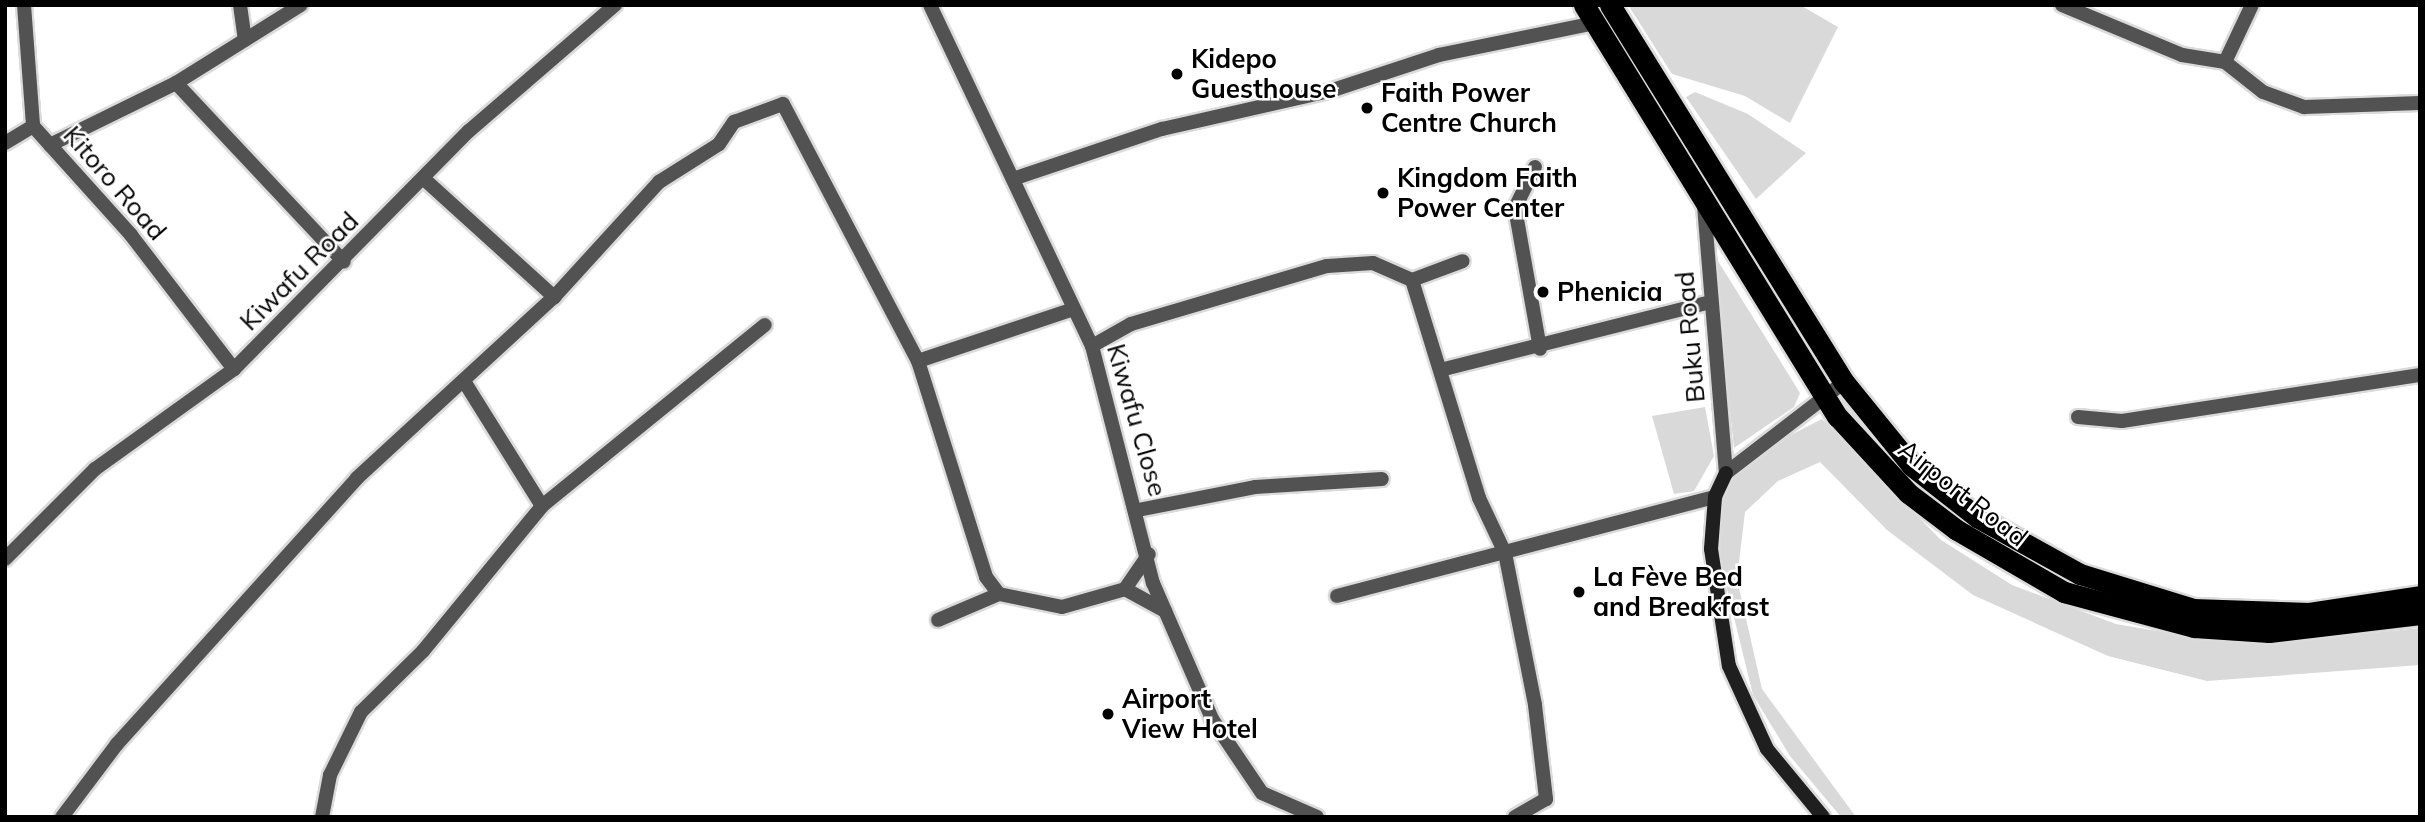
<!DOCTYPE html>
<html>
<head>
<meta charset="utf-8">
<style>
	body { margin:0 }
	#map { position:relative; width:2425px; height:822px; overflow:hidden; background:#fff; font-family:Mulish,sans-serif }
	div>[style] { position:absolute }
	.green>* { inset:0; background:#d9d9d9 }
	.roads { filter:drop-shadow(2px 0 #dbdbdb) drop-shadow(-2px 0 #dbdbdb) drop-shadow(0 2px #dbdbdb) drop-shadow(0 -2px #dbdbdb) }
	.street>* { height:14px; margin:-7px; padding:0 7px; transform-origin:7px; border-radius:7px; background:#525252 }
	.secondary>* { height:14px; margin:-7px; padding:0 7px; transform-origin:7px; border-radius:7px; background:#1f1f1f }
	.highway>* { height:21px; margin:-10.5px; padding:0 10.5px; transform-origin:10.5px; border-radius:10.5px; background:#000 }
	.dots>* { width:19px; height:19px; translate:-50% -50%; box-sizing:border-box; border:4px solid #fff; border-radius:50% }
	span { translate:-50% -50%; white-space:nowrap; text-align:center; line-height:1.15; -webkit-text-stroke:5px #fff; paint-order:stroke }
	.poi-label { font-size:26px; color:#000; font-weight:700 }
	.left { translate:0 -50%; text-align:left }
	.street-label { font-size:26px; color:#000 }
	.frame { position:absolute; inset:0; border:7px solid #000; pointer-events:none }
</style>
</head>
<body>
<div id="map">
	<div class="green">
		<div style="clip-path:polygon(1628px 5px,1800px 5px,1838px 27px,1790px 123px,1745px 96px,1672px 74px)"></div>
		<div style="clip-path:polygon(1695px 92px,1748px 114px,1806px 153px,1756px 199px,1686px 97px)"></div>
		<div style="clip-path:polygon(1713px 253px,1800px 393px,1794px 407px,1734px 448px)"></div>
		<div style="clip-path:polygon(1705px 407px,1714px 456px,1694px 491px,1674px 494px,1652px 416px)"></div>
		<div style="clip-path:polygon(1822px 419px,1941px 540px,2012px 585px,2116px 624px,2175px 634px,2284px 642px,2420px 628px,2420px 665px,2207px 681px,2108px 656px,1973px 595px,1887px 530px,1820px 462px,1778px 481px,1745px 512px,1737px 579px,1762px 689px,1856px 817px,1841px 817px,1790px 756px,1753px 695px,1718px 552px,1722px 498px,1737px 473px,1765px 448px)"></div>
	</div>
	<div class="roads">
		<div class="street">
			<div style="left:24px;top:5px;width:121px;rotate:85.7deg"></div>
			<div style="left:33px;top:126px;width:147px;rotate:48deg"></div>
			<div style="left:131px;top:235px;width:169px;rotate:52.5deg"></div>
			<div style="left:240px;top:5px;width:35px;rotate:82deg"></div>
			<div style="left:930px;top:5px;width:378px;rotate:64.6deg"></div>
			<div style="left:1092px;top:346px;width:245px;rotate:75.6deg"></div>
			<div style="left:1153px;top:583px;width:148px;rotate:66.5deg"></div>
			<div style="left:1212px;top:719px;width:89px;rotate:56deg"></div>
			<div style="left:1262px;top:793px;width:60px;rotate:23.6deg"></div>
			<div style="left:2062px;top:5px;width:130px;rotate:22.6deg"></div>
			<div style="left:2182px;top:55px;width:44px;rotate:9.2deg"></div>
			<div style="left:2225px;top:62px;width:48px;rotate:38.3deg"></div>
			<div style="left:2263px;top:92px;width:44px;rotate:20.1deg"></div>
			<div style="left:2304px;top:107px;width:116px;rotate:-2deg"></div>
			<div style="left:2225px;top:62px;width:63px;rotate:-64.7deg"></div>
			<div style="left:176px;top:83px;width:245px;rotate:46.8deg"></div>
			<div style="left:5px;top:143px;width:33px;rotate:-31deg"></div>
			<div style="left:50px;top:145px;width:140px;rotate:-26.2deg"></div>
			<div style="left:176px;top:83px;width:147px;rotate:-32deg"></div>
			<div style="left:1535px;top:167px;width:46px;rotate:116deg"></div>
			<div style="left:1515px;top:208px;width:143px;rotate:79.9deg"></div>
			<div style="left:1016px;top:178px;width:154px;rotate:-18.6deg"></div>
			<div style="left:1162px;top:129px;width:175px;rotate:-12.8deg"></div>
			<div style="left:1333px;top:90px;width:112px;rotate:-18.3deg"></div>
			<div style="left:1439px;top:55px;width:159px;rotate:-11.6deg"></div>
			<div style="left:424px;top:179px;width:176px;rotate:42.2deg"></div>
			<div style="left:1704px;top:206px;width:268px;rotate:85.3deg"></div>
			<div style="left:1412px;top:280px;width:54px;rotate:-20.4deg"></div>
			<div style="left:1092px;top:346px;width:45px;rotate:-29.4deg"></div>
			<div style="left:1131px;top:324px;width:204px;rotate:-16.5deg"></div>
			<div style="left:1327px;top:266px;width:46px;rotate:-3.7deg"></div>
			<div style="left:1373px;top:263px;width:43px;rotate:23.6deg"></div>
			<div style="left:1412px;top:280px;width:228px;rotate:72.9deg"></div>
			<div style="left:1479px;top:498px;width:61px;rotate:64.7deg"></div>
			<div style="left:1505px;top:553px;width:155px;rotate:78.8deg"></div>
			<div style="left:1535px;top:705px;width:95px;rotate:83.3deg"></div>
			<div style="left:1546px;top:799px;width:36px;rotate:150deg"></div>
			<div style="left:918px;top:361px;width:163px;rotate:-18.5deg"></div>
			<div style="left:1444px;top:369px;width:274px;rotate:-14.1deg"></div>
			<div style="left:2078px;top:417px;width:44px;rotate:5.2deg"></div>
			<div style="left:2122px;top:421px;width:302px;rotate:-8.8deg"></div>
			<div style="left:1726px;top:473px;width:149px;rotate:-37.6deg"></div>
			<div style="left:542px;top:506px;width:287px;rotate:-39.1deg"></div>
			<div style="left:1138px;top:510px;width:119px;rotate:-11.1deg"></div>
			<div style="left:1255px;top:487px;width:127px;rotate:-3.6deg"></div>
			<div style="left:5px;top:559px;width:127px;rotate:-45deg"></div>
			<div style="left:95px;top:469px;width:171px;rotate:-35.7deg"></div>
			<div style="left:234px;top:369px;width:334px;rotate:-45.4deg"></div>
			<div style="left:469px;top:131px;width:193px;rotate:-40.8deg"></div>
			<div style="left:1125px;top:589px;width:46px;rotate:28.8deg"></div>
			<div style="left:1337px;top:596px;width:391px;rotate:-14.7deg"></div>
			<div style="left:938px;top:620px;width:66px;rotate:-23.1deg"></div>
			<div style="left:62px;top:817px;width:91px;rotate:-53deg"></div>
			<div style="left:117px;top:744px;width:358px;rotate:-47.9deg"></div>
			<div style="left:357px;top:478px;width:268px;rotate:-42.6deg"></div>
			<div style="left:554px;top:297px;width:156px;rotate:-47.6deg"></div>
			<div style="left:659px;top:182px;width:71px;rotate:-32.3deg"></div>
			<div style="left:719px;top:144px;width:27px;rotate:-56deg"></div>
			<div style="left:734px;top:122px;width:52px;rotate:-20.2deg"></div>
			<div style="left:783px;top:104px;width:290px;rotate:62.3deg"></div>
			<div style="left:918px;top:361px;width:226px;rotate:72.5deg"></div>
			<div style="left:986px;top:577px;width:21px;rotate:53deg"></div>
			<div style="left:999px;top:594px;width:64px;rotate:11.7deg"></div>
			<div style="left:1062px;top:607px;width:66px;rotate:-15.9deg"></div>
			<div style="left:1125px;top:589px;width:42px;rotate:-55.6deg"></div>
			<div style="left:322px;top:817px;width:43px;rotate:-79.2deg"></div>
			<div style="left:330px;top:775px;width:70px;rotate:-63.8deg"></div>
			<div style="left:361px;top:712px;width:87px;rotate:-44.5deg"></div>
			<div style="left:423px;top:651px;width:188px;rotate:-50.6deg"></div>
			<div style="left:542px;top:506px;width:145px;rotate:-122deg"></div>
		</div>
		<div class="secondary">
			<div style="left:1726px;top:473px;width:26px;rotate:115deg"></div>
			<div style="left:1715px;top:497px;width:52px;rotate:94.4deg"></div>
			<div style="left:1711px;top:549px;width:118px;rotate:81.3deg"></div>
			<div style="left:1729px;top:666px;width:91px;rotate:65.4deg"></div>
			<div style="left:1767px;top:749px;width:88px;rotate:50.5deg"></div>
		</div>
		<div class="highway">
			<div style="left:1584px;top:5px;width:483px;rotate:58.4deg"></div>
			<div style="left:1837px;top:416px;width:105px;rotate:47.3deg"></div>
			<div style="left:1908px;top:493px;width:61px;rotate:37.1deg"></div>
			<div style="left:1957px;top:530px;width:124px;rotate:30.1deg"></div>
			<div style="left:2064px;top:592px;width:135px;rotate:15.1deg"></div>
			<div style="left:2194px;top:627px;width:75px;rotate:3.8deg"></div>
			<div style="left:2269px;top:632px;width:152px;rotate:-6.8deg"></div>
			<div style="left:1610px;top:5px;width:444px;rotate:58.2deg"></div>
			<div style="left:1844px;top:382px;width:108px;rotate:51deg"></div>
			<div style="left:1912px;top:466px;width:83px;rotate:38.1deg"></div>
			<div style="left:1977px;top:517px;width:118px;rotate:29deg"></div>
			<div style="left:2080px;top:574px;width:118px;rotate:17.2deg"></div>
			<div style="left:2193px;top:609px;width:116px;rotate:2deg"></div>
			<div style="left:2309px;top:613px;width:112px;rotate:-8.7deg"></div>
		</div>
	</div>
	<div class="dots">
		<div style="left:1177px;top:74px;background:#000"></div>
		<div style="left:1367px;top:108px;background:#000"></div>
		<div style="left:1383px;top:193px;background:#000"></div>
		<div style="left:1543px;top:292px;background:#000"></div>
		<div style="left:1579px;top:592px;background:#000"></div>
		<div style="left:1108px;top:714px;background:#000"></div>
	</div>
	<div class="poi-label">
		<span class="left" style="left:1191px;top:74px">Kidepo<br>Guesthouse</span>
		<span class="left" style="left:1381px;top:108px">Faith Power<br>Centre Church</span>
		<span class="left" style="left:1397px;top:193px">Kingdom Faith<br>Power Center</span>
		<span class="left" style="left:1557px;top:292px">Phenicia</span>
		<span class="left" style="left:1593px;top:592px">La Fève Bed<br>and Breakfast</span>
		<span class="left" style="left:1122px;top:714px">Airport<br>View Hotel</span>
	</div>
	<div class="street-label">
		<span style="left:115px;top:183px;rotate:49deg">Kitoro Road</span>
		<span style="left:299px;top:271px;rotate:-45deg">Kiwafu Road</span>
		<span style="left:1690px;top:337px;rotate:-95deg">Buku Road</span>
		<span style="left:1137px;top:420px;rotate:74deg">Kiwafu Close</span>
		<span style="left:1963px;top:493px;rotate:38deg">Airport Road</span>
	</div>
	<div class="frame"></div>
</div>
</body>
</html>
